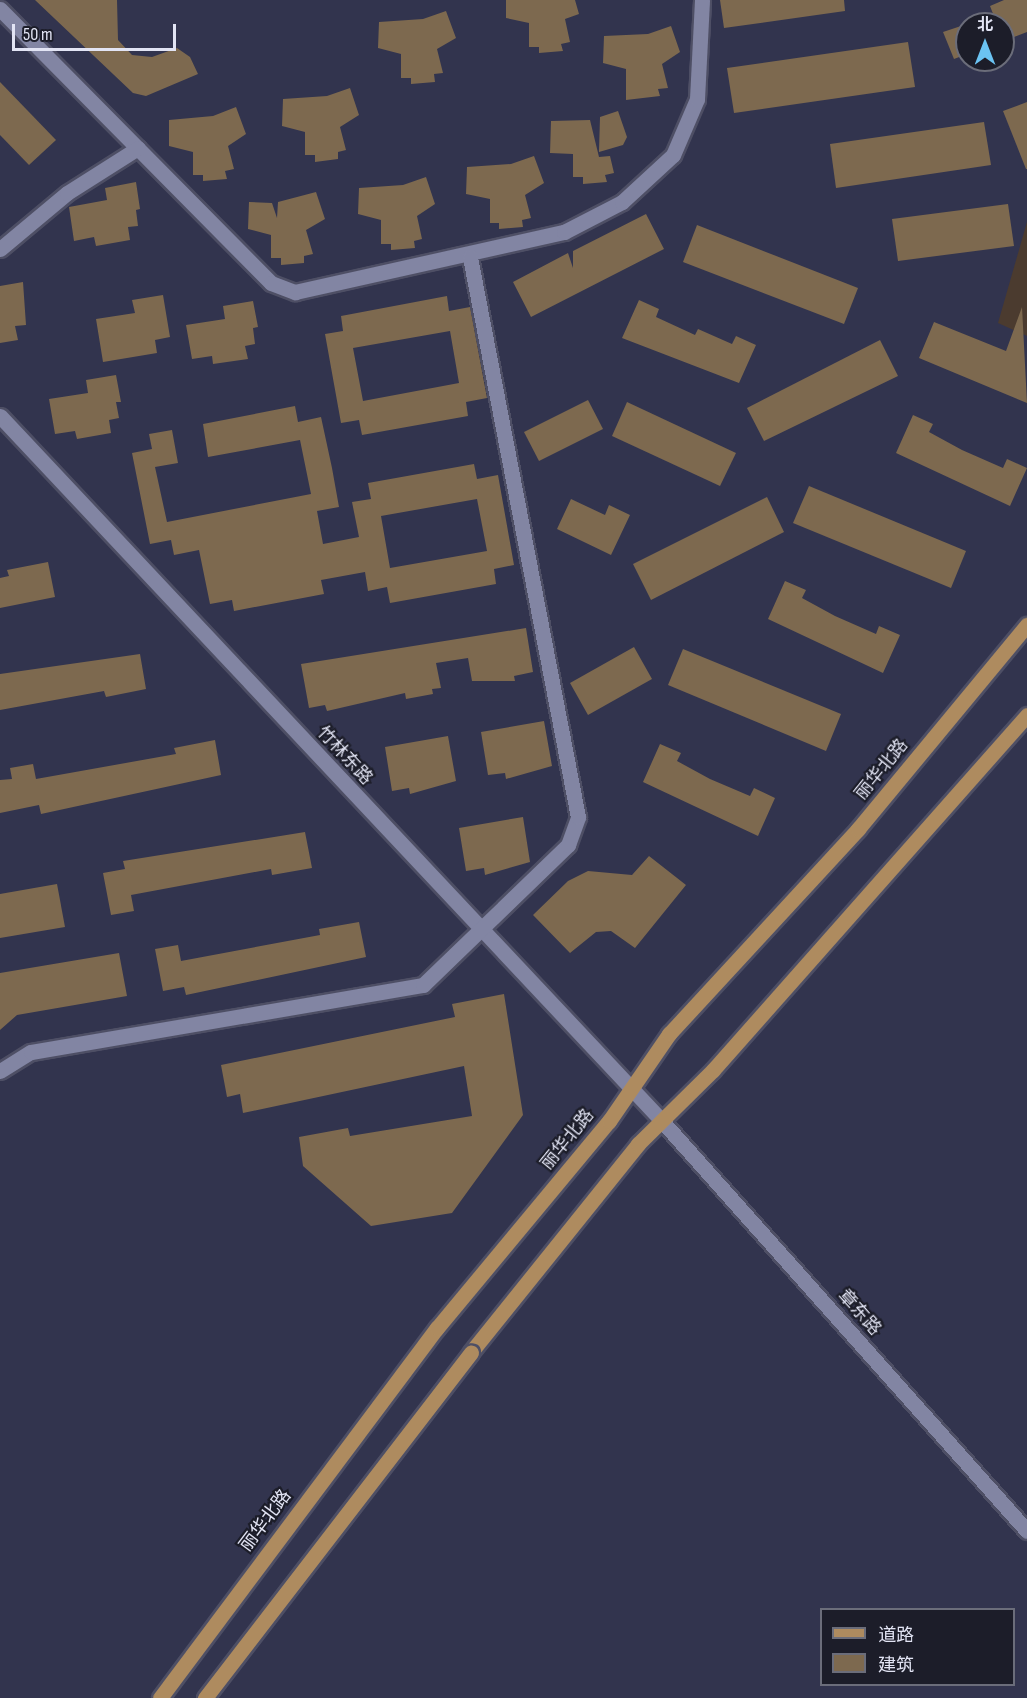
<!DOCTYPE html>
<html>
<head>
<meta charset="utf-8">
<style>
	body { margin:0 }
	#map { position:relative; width:1027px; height:1698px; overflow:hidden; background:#32344e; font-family:"Sofia Sans Condensed","Noto Sans SC",sans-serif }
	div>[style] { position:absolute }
	.commercial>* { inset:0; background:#4b3b2f }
	.building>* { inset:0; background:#7d694f }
	.roads { filter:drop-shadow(2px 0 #4e4f65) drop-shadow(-2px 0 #4e4f65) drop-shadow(0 2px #4e4f65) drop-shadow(0 -2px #4e4f65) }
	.minor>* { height:15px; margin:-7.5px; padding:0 7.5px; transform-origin:7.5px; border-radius:7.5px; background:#8285a3 }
	.major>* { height:15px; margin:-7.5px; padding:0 7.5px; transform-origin:7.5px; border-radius:7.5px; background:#ae8b5f }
	.bridges { filter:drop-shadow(2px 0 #4e4f65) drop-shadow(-2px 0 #4e4f65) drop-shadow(0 2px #4e4f65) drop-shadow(0 -2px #4e4f65) }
	.major-bridge>* { height:15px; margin:-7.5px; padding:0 7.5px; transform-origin:7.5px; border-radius:7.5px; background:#ae8b5f }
	span { translate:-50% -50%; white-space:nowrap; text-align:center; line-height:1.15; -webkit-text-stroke:4.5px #1c1d29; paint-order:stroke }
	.street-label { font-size:18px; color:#e2e4f4 }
	.legend { position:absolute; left:820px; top:1608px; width:195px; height:78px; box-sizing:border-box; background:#1c1d29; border:2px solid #6b6d7a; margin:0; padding:8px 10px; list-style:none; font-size:18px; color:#e2e4f4 }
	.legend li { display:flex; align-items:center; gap:12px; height:30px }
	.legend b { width:30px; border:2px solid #6b6d7a }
	.north { position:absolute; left:955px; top:12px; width:60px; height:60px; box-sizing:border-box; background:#1c1d29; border:2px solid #6b6d7a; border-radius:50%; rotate:0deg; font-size:16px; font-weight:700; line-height:24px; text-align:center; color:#e2e4f4 }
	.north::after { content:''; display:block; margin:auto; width:21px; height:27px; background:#6bc3f2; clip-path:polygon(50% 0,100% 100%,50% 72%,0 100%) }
	.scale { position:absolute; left:12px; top:24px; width:164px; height:27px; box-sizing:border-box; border:3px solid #e2e4f4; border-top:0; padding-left:8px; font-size:18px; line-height:21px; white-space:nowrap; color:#e2e4f4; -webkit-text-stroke:4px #1c1d29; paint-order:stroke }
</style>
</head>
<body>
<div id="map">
	<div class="commercial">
		<div style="clip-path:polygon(1027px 222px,1027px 336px,998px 323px)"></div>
	</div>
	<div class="building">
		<div style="clip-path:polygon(35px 0,117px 0,118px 40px,132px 55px,152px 57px,177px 48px,190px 57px,198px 74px,146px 96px,133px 93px)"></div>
		<div style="clip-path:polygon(506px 0,575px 0,579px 14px,565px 19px,570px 42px,561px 44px,563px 51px,539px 53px,539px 47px,529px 47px,529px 23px,506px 18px)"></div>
		<div style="clip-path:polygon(720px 0,844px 0,845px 11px,724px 28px)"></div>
		<div style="clip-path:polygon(1004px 0,1027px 0,1027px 32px,1003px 41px,1003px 24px,997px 24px,990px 6px)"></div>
		<div style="clip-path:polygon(446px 11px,456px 38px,437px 49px,443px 73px,434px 74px,435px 82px,411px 84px,411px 78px,401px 78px,401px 54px,378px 48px,379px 22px,423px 19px)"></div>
		<div style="clip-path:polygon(967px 24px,967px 54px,954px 59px,943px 32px)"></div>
		<div style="clip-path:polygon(671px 26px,680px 52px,662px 64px,668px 88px,658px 89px,660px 96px,626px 100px,626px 69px,603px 63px,604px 36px,648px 34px)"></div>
		<div style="clip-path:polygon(908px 42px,915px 87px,734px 113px,727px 68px)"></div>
		<div style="clip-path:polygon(0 82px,56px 140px,29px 165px,0 135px)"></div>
		<div style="clip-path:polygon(350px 88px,359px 115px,340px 127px,346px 150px,338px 152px,338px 159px,315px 162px,315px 155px,305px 155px,305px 132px,282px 126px,283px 99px,327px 96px)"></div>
		<div style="clip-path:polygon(1027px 102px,1027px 169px,1026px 169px,1003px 111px)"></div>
		<div style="clip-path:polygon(236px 107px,246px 134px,228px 146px,234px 169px,225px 171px,227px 179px,203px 181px,203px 175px,193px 175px,193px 152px,169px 146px,169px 120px,213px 116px)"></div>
		<div style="clip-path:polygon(618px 111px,627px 137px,623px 145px,599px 152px,600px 117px)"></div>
		<div style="clip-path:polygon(590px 120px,599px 157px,610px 156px,614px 173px,605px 175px,607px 182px,583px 184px,583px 177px,573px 177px,573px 154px,550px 153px,551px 121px)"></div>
		<div style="clip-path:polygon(984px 122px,991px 165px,836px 188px,830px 144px)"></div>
		<div style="clip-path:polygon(534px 156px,544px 183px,525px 195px,531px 218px,522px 220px,523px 227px,499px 229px,499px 223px,490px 223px,490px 199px,466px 194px,467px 167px,511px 164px)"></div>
		<div style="clip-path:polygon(426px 177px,435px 204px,417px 216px,422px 239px,414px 241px,415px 248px,391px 250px,391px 244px,381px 244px,381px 220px,358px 214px,359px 188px,403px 185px)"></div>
		<div style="clip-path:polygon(136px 182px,140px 209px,136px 210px,138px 226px,128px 227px,130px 240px,96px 246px,94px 237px,74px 241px,69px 207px,107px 200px,105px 188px)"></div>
		<div style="clip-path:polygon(316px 192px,325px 219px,306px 230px,313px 254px,304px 256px,304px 263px,281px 265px,281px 258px,271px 258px,271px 235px,248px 229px,249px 202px,272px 203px,277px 218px,278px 202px)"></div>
		<div style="clip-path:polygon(1008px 204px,1014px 246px,898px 261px,892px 219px)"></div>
		<div style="clip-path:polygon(646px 214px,664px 249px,531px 317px,513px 282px,568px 253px,573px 268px,573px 251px)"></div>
		<div style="clip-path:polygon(697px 225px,858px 288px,844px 324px,683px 262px)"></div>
		<div style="clip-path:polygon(23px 282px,26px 325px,15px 326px,18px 340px,0 343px,0 286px)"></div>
		<div style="clip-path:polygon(163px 295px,170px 337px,155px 340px,157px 353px,103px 362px,96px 319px,135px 313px,132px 300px)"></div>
		<div style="clip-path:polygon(evenodd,447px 296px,449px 311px,470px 307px,487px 398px,466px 402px,468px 416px,362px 435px,359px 420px,341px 423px,325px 334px,343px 331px,341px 316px,447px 296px,450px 331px,459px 383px,363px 401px,353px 348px,450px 331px)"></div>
		<div style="clip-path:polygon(639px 300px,659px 309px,656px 317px,695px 335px,698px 329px,732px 344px,736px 336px,756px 345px,739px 383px,622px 338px)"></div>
		<div style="clip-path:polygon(253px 301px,258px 327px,253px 328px,255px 344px,245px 346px,248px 359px,213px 364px,212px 356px,192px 359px,186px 325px,225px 319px,223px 306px)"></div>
		<div style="clip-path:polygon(1022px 307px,1027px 403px,919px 358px,934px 322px,1006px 351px)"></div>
		<div style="clip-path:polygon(880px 340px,898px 376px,764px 441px,747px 408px)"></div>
		<div style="clip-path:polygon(116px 375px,121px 402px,116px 402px,119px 418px,109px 420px,111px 433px,77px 439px,75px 431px,55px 434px,49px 399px,88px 393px,86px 380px)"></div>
		<div style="clip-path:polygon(588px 400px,603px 429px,539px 461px,524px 432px)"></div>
		<div style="clip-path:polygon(627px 402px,736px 453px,720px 486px,612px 436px)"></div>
		<div style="clip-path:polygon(evenodd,295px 406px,298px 422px,321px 417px,332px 468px,339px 507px,317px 511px,323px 544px,359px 537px,352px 502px,371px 499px,368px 483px,474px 464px,477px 479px,498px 475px,514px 565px,494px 569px,496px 584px,390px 603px,387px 587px,368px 591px,365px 572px,321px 580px,324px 594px,234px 611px,232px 600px,210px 604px,199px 550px,174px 555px,171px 540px,150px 544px,132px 453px,152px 449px,149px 434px,172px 430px,178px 463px,155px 467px,167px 522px,311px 494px,300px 440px,208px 457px,203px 424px,295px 406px,477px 499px,487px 551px,390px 568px,381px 516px,477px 499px)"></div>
		<div style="clip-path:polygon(913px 415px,933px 424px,929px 432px,962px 450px,1003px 468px,1007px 459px,1027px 468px,1010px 506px,896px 453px)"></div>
		<div style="clip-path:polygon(809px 486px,966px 551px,951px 588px,793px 523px)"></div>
		<div style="clip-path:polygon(767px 497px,784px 532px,651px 600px,633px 564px)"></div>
		<div style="clip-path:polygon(571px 499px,605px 515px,609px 505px,630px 515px,611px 555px,557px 529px)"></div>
		<div style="clip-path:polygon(48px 562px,55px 597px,0 608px,0 578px,9px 576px,7px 570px)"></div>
		<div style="clip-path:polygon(785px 581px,806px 590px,802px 598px,835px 616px,876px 634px,879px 626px,900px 635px,883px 673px,768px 619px)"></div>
		<div style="clip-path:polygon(526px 628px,533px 672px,514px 676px,515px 681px,472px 681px,468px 658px,436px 663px,441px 688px,432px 689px,433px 694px,406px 699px,405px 693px,327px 711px,325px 705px,309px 708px,301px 664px)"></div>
		<div style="clip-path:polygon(634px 647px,652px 679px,588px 715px,570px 683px)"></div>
		<div style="clip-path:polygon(683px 649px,841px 714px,826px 751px,668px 685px)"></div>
		<div style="clip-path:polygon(140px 654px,146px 689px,106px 697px,104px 691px,0 710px,0 674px)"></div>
		<div style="clip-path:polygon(544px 721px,552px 766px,506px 779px,505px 773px,488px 775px,481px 732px)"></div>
		<div style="clip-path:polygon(448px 736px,456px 781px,410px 794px,409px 788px,392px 791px,385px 747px)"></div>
		<div style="clip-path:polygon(215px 740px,221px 775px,41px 814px,39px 805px,0 813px,0 780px,12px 779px,10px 768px,33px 764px,36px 779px,176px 754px,174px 748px)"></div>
		<div style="clip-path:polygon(660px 744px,681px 753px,677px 761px,710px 779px,750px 796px,754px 788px,775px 798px,758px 836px,643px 782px)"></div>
		<div style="clip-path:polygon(523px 817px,530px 862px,485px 875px,484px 868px,466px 871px,459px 828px)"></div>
		<div style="clip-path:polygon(305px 832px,312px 868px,272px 875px,271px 869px,131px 895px,134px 911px,111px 915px,103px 873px,125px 869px,123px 861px)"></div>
		<div style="clip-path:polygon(649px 856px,686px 885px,635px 948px,611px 931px,596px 932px,570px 953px,533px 915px,568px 881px,588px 871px,632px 875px)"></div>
		<div style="clip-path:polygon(57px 884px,65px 927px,0 938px,0 894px)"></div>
		<div style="clip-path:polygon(359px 922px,366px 957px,186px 995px,184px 987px,163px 991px,155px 949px,178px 945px,181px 961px,320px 935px,319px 929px)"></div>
		<div style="clip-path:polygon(119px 953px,127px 996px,17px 1015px,0 1030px,0 973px)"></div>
		<div style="clip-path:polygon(504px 994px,523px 1115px,452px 1213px,371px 1226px,303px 1166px,299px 1137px,348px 1128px,350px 1136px,472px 1116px,464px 1066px,243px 1113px,240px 1094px,227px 1097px,221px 1065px,455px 1017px,452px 1004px)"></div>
	</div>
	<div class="roads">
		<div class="minor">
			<div style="left:0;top:9px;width:385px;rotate:45.3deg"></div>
			<div style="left:271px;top:283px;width:26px;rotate:21deg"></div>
			<div style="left:295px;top:292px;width:276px;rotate:-12.6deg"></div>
			<div style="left:564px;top:232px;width:65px;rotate:-27.3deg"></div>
			<div style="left:622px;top:202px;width:69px;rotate:-42.7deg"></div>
			<div style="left:673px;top:155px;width:61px;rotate:-66.8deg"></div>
			<div style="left:697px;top:99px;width:99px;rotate:-87.1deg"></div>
			<div style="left:0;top:249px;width:87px;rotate:-39.9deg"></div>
			<div style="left:67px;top:193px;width:84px;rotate:-32.4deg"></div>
			<div style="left:0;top:416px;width:967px;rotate:46.8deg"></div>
			<div style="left:662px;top:1121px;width:549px;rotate:48.32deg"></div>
			<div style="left:0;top:1071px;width:36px;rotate:-32deg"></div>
			<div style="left:31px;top:1052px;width:398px;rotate:-9.7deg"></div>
			<div style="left:423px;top:985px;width:202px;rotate:-44deg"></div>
			<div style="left:568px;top:845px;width:30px;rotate:-70deg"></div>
			<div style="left:578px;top:817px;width:570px;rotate:-100.92deg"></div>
		</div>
		<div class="major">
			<div style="left:471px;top:1352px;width:267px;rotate:-51.2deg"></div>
			<div style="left:638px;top:1144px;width:105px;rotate:-44.6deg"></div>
			<div style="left:713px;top:1070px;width:474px;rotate:-48.5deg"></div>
			<div style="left:160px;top:1698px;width:462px;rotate:-53.2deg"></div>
			<div style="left:437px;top:1328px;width:269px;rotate:-50.3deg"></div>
			<div style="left:609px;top:1121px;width:106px;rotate:-55.4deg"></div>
			<div style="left:669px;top:1034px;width:279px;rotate:-47.3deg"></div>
			<div style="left:858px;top:829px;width:265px;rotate:-50.4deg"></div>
		</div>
	</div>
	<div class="bridges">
		<div class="major-bridge">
			<div style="left:205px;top:1698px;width:436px;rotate:-52.4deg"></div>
		</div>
	</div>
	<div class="street-label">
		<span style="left:344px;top:756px;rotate:47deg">竹林东路</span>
		<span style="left:882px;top:770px;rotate:-51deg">丽华北路</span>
		<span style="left:568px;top:1140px;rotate:-51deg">丽华北路</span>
		<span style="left:859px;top:1313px;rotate:48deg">章东路</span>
		<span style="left:266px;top:1521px;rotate:-53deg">丽华北路</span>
	</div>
	<ul class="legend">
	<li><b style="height:8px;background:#ae8b5f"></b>道路</li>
	<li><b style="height:16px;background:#7d694f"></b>建筑</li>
	</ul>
	<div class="north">北</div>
	<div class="scale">50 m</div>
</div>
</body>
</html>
